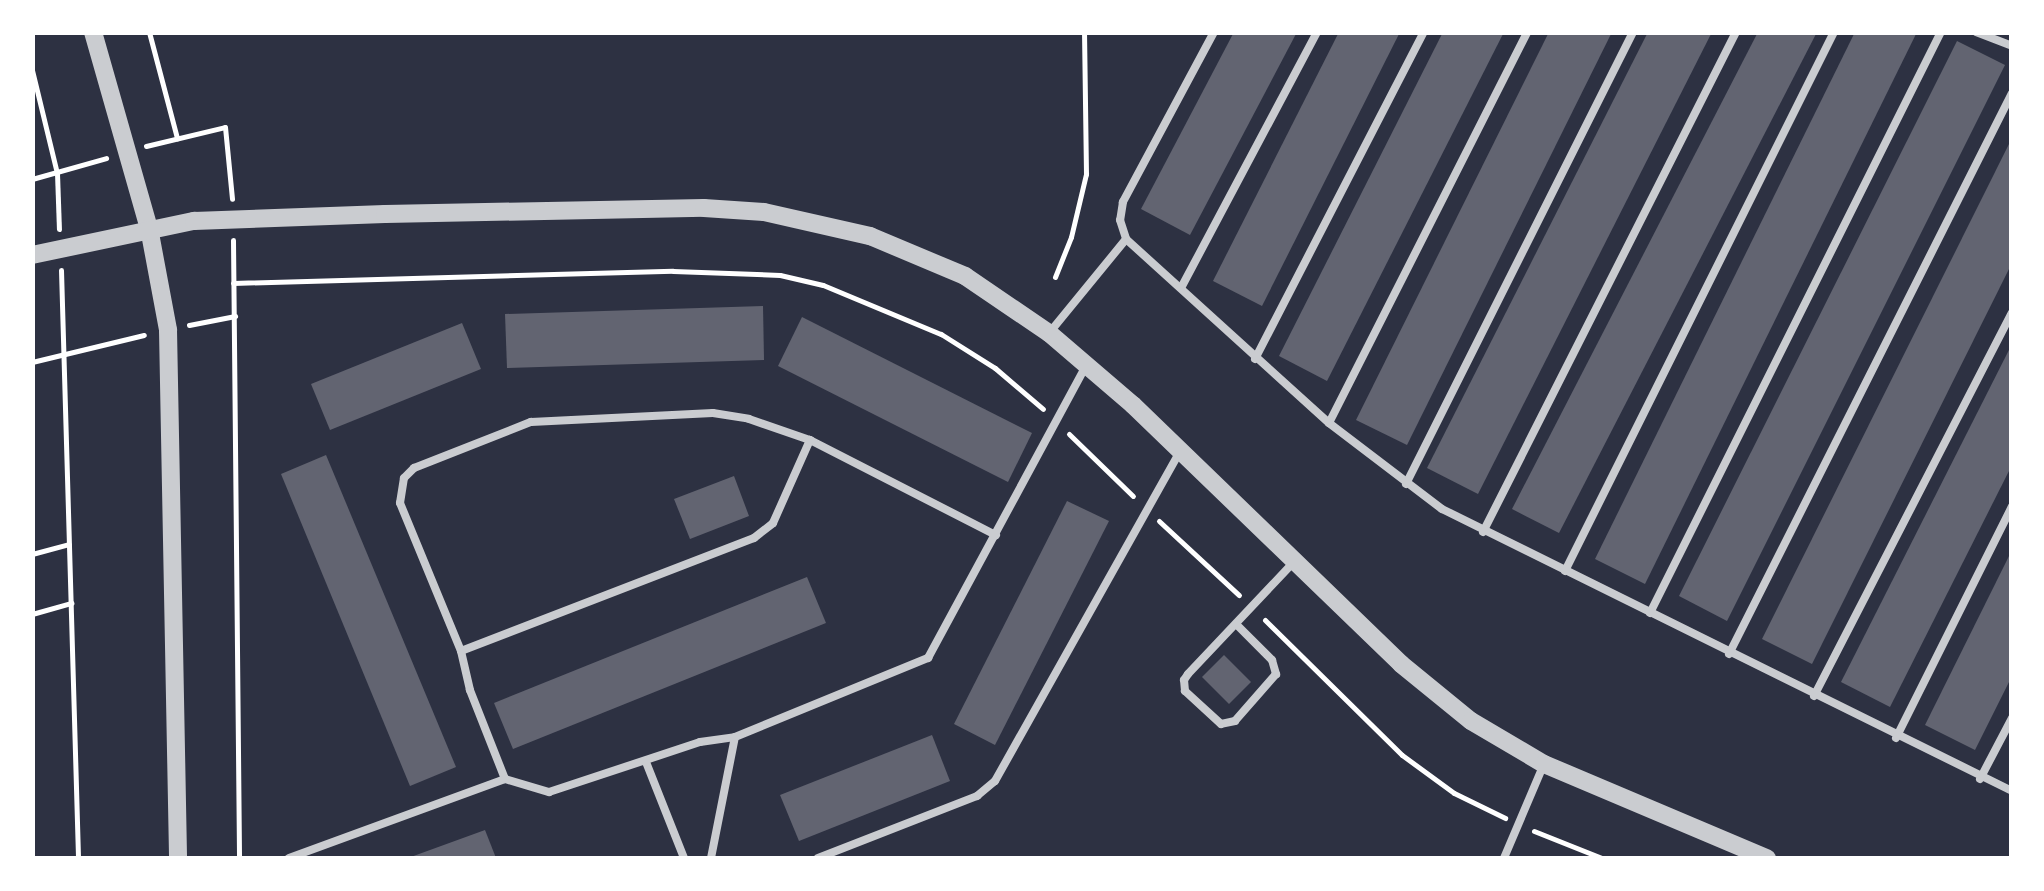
<!DOCTYPE html>
<html>
<head>
<meta charset="utf-8">
<style>
	body { margin:0 }
	#map { position:relative; width:2044px; height:891px; overflow:hidden; background:#2d3142; font-family:Rubik,sans-serif }
	div>[style] { position:absolute }
	.building>* { inset:0; background:#626471 }
	.path>* { height:5px; margin:-2.5px; padding:0 2.5px; transform-origin:2.5px; border-radius:2.5px; background:#fff }
	.service>* { height:8px; margin:-4px; padding:0 4px; transform-origin:4px; border-radius:4px; background:#caccd0 }
	.tertiary>* { height:18px; margin:-9px; padding:0 9px; transform-origin:9px; border-radius:9px; background:#caccd0 }
	span { translate:-50% -50%; white-space:nowrap; text-align:center; line-height:1.15; -webkit-text-stroke:10px #fff; paint-order:stroke }
	.frame { position:absolute; inset:0; border:35px solid #fff; pointer-events:none }
</style>
</head>
<body>
<div id="map">
	<div class="building">
		<div style="clip-path:polygon(1234px 32px,1297px 32px,1190px 235px,1141px 209px)"></div>
		<div style="clip-path:polygon(1339px 32px,1400px 32px,1262px 306px,1213px 281px)"></div>
		<div style="clip-path:polygon(1443px 32px,1504px 32px,1327px 381px,1279px 356px)"></div>
		<div style="clip-path:polygon(1549px 32px,1612px 32px,1407px 445px,1356px 420px)"></div>
		<div style="clip-path:polygon(1648px 32px,1712px 32px,1478px 494px,1427px 468px)"></div>
		<div style="clip-path:polygon(1758px 32px,1817px 32px,1559px 533px,1512px 509px)"></div>
		<div style="clip-path:polygon(1855px 32px,1917px 32px,1645px 584px,1595px 559px)"></div>
		<div style="clip-path:polygon(1957px 41px,2005px 65px,1727px 621px,1679px 596px)"></div>
		<div style="clip-path:polygon(2012px 138px,2012px 263px,1812px 664px,1762px 639px)"></div>
		<div style="clip-path:polygon(763px 306px,764px 360px,507px 368px,505px 314px)"></div>
		<div style="clip-path:polygon(802px 317px,1032px 433px,1008px 482px,778px 366px)"></div>
		<div style="clip-path:polygon(462px 323px,481px 369px,330px 430px,311px 384px)"></div>
		<div style="clip-path:polygon(2012px 344px,2012px 465px,1890px 707px,1841px 682px)"></div>
		<div style="clip-path:polygon(326px 455px,456px 767px,410px 786px,281px 474px)"></div>
		<div style="clip-path:polygon(734px 476px,749px 516px,690px 539px,674px 499px)"></div>
		<div style="clip-path:polygon(1067px 501px,1109px 521px,995px 745px,954px 724px)"></div>
		<div style="clip-path:polygon(2012px 550px,2012px 676px,1975px 750px,1925px 725px)"></div>
		<div style="clip-path:polygon(807px 577px,826px 623px,513px 749px,494px 703px)"></div>
		<div style="clip-path:polygon(1224px 655px,1251px 682px,1229px 704px,1202px 677px)"></div>
		<div style="clip-path:polygon(932px 735px,950px 781px,799px 841px,780px 795px)"></div>
		<div style="clip-path:polygon(485px 830px,496px 858px,408px 858px)"></div>
	</div>
	<div class="path">
		<div style="left:149px;top:32px;width:110px;rotate:75.2deg"></div>
		<div style="left:32px;top:70px;width:106px;rotate:76.4deg"></div>
		<div style="left:57px;top:173px;width:56px;rotate:88deg"></div>
		<div style="left:146px;top:146px;width:81px;rotate:-13.5deg"></div>
		<div style="left:225px;top:127px;width:72px;rotate:84.4deg"></div>
		<div style="left:32px;top:179px;width:77px;rotate:-15.8deg"></div>
		<div style="left:233px;top:240px;width:618px;rotate:89.44deg"></div>
		<div style="left:61px;top:270px;width:588px;rotate:88.34deg"></div>
		<div style="left:1055px;top:277px;width:43px;rotate:-68.2deg"></div>
		<div style="left:1071px;top:237px;width:65px;rotate:-76.6deg"></div>
		<div style="left:1086px;top:174px;width:142px;rotate:-90.8deg"></div>
		<div style="left:233px;top:283px;width:440px;rotate:-1.6deg"></div>
		<div style="left:673px;top:271px;width:107px;rotate:2.1deg"></div>
		<div style="left:780px;top:275px;width:44px;rotate:13.1deg"></div>
		<div style="left:823px;top:285px;width:128px;rotate:22.6deg"></div>
		<div style="left:941px;top:334px;width:64px;rotate:32.2deg"></div>
		<div style="left:995px;top:368px;width:63px;rotate:40.5deg"></div>
		<div style="left:189px;top:325px;width:47px;rotate:-11.1deg"></div>
		<div style="left:32px;top:362px;width:115px;rotate:-13.6deg"></div>
		<div style="left:1069px;top:434px;width:89px;rotate:44.1deg"></div>
		<div style="left:1159px;top:521px;width:109px;rotate:42.8deg"></div>
		<div style="left:32px;top:554px;width:38px;rotate:-15deg"></div>
		<div style="left:32px;top:614px;width:41px;rotate:-15.8deg"></div>
		<div style="left:1265px;top:620px;width:192px;rotate:44.6deg"></div>
		<div style="left:1402px;top:755px;width:64px;rotate:36.2deg"></div>
		<div style="left:1454px;top:793px;width:57px;rotate:26.1deg"></div>
		<div style="left:1534px;top:831px;width:73px;rotate:21.7deg"></div>
	</div>
	<div class="service">
		<div style="left:1214px;top:32px;width:193px;rotate:118.2deg"></div>
		<div style="left:1123px;top:202px;width:18px;rotate:99deg"></div>
		<div style="left:1120px;top:220px;width:20px;rotate:72deg"></div>
		<div style="left:1126px;top:239px;width:274px;rotate:42.2deg"></div>
		<div style="left:1329px;top:423px;width:142px;rotate:37.3deg"></div>
		<div style="left:1442px;top:509px;width:636px;rotate:26.32deg"></div>
		<div style="left:1976px;top:32px;width:39px;rotate:21deg"></div>
		<div style="left:1181px;top:288px;width:290px;rotate:-62deg"></div>
		<div style="left:1050px;top:332px;width:120px;rotate:-50.7deg"></div>
		<div style="left:1255px;top:359px;width:368px;rotate:-62.7deg"></div>
		<div style="left:1329px;top:423px;width:438px;rotate:-63.1deg"></div>
		<div style="left:1406px;top:484px;width:506px;rotate:-63.33deg"></div>
		<div style="left:1483px;top:532px;width:560px;rotate:-63.16deg"></div>
		<div style="left:1565px;top:571px;width:602px;rotate:-63.48deg"></div>
		<div style="left:1650px;top:613px;width:650px;rotate:-63.4deg"></div>
		<div style="left:1236px;top:624px;width:51px;rotate:45deg"></div>
		<div style="left:1272px;top:660px;width:15px;rotate:74deg"></div>
		<div style="left:1276px;top:674px;width:62px;rotate:131.1deg"></div>
		<div style="left:1235px;top:721px;width:14px;rotate:168deg"></div>
		<div style="left:1221px;top:724px;width:49px;rotate:-137.5deg"></div>
		<div style="left:1185px;top:691px;width:11px;rotate:-95deg"></div>
		<div style="left:1184px;top:680px;width:7px;rotate:-56deg"></div>
		<div style="left:1188px;top:674px;width:154px;rotate:-46.6deg"></div>
		<div style="left:461px;top:651px;width:314px;rotate:-21.1deg"></div>
		<div style="left:754px;top:538px;width:24px;rotate:-38deg"></div>
		<div style="left:773px;top:523px;width:91px;rotate:-66deg"></div>
		<div style="left:1729px;top:654px;width:628px;rotate:-63.23deg"></div>
		<div style="left:1814px;top:696px;width:431px;rotate:-62.7deg"></div>
		<div style="left:1896px;top:738px;width:259px;rotate:-63.4deg"></div>
		<div style="left:646px;top:762px;width:103px;rotate:68.4deg"></div>
		<div style="left:505px;top:779px;width:96px;rotate:-111.5deg"></div>
		<div style="left:470px;top:690px;width:40px;rotate:-103deg"></div>
		<div style="left:461px;top:651px;width:160px;rotate:-112.4deg"></div>
		<div style="left:400px;top:503px;width:25px;rotate:-81deg"></div>
		<div style="left:404px;top:478px;width:14px;rotate:-45deg"></div>
		<div style="left:414px;top:468px;width:126px;rotate:-21.5deg"></div>
		<div style="left:531px;top:422px;width:182px;rotate:-2.8deg"></div>
		<div style="left:713px;top:413px;width:36px;rotate:9deg"></div>
		<div style="left:749px;top:419px;width:65px;rotate:19deg"></div>
		<div style="left:810px;top:440px;width:209px;rotate:27.1deg"></div>
		<div style="left:1980px;top:779px;width:69px;rotate:-62.3deg"></div>
		<div style="left:289px;top:858px;width:230px;rotate:-20.1deg"></div>
		<div style="left:505px;top:779px;width:46px;rotate:16.5deg"></div>
		<div style="left:549px;top:792px;width:159px;rotate:-18.3deg"></div>
		<div style="left:700px;top:742px;width:35px;rotate:-8deg"></div>
		<div style="left:711px;top:858px;width:123px;rotate:-78.8deg"></div>
		<div style="left:735px;top:737px;width:209px;rotate:-22.3deg"></div>
		<div style="left:928px;top:658px;width:334px;rotate:-61.6deg"></div>
		<div style="left:818px;top:858px;width:171px;rotate:-21.3deg"></div>
		<div style="left:977px;top:796px;width:23px;rotate:-40deg"></div>
		<div style="left:995px;top:781px;width:378px;rotate:-60.7deg"></div>
		<div style="left:1504px;top:858px;width:100px;rotate:-67deg"></div>
	</div>
	<div class="tertiary">
		<div style="left:93px;top:32px;width:204px;rotate:74.1deg"></div>
		<div style="left:149px;top:228px;width:104px;rotate:79.4deg"></div>
		<div style="left:168px;top:330px;width:528px;rotate:88.91deg"></div>
		<div style="left:32px;top:255px;width:166px;rotate:-11.9deg"></div>
		<div style="left:194px;top:221px;width:191px;rotate:-2.1deg"></div>
		<div style="left:385px;top:214px;width:319px;rotate:-1.1deg"></div>
		<div style="left:704px;top:208px;width:60px;rotate:3.8deg"></div>
		<div style="left:764px;top:212px;width:109px;rotate:12.8deg"></div>
		<div style="left:870px;top:236px;width:103px;rotate:22.8deg"></div>
		<div style="left:965px;top:276px;width:102px;rotate:34.2deg"></div>
		<div style="left:1049px;top:333px;width:111px;rotate:40.6deg"></div>
		<div style="left:1133px;top:405px;width:373px;rotate:44deg"></div>
		<div style="left:1401px;top:664px;width:90px;rotate:39.2deg"></div>
		<div style="left:1471px;top:721px;width:85px;rotate:30.5deg"></div>
		<div style="left:1544px;top:764px;width:242px;rotate:22.9deg"></div>
	</div>
	<div class="frame"></div>
</div>
</body>
</html>
